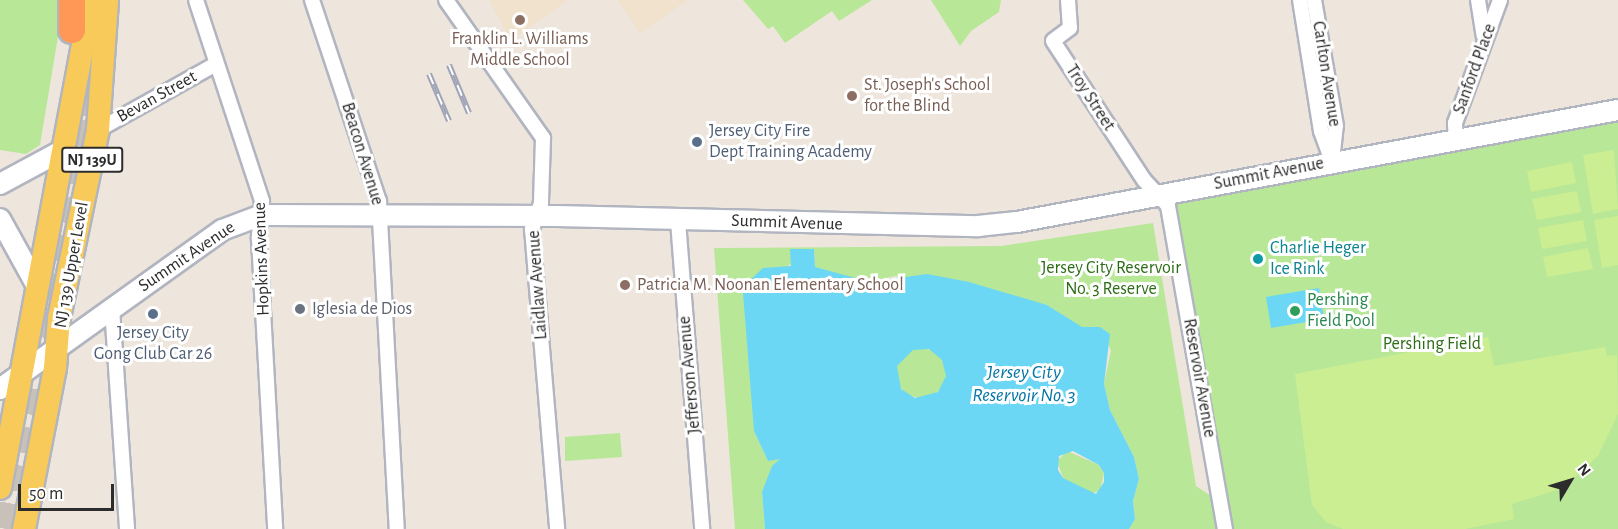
<!DOCTYPE html>
<html>
<head>
<meta charset="utf-8">
<style>
	body { margin:0 }
	#map { position:relative; width:1618px; height:529px; overflow:hidden; background:#eee6dd; font-family:"Alegreya Sans",sans-serif }
	div>[style] { position:absolute }
	.education>* { inset:0; background:#f0e2cc }
	.green>* { inset:0; background:#b7e797 }
	.round { border-radius:50% }
	.pitch>* { inset:0; background:#ccee93 }
	.water>* { inset:0; background:#6cd7f4 }
	.highway-tunnel>* { height:26px; margin-top:-13px; transform-origin:0; background:repeating-linear-gradient(90deg,#c7c1ba 0 26px,transparent 0 39px) }
	.roads { filter:drop-shadow(2px 0 #b1b5c0) drop-shadow(-2px 0 #b1b5c0) drop-shadow(0 2px #b1b5c0) drop-shadow(0 -2px #b1b5c0) }
	.street>* { height:14px; margin:-7px; padding:0 7px; transform-origin:7px; border-radius:7px; background:#fff }
	.secondary>* { height:20px; margin:-10px; padding:0 10px; transform-origin:10px; border-radius:10px; background:#fff }
	.primary>* { height:22px; margin:-11px; padding:0 11px; transform-origin:11px; border-radius:11px; background:#f7ca59 }
	.highway>* { height:26px; margin:-13px; padding:0 13px; transform-origin:13px; border-radius:13px; background:#ff9757 }
	.rail>* { height:6px; margin-top:-3px; transform-origin:0; background:repeating-linear-gradient(90deg,#fff 0 11px,#9fa4b7 0 22px); box-sizing:border-box; border-block:2px solid #9fa4b7 }
	.dots>* { width:16px; height:16px; translate:-50% -50%; box-sizing:border-box; border:3px solid #fff; border-radius:50% }
	span { translate:-50% -50%; white-space:nowrap; text-align:center; line-height:1.15; -webkit-text-stroke:6px #fff; paint-order:stroke }
	.shield-label span { padding:2px 4px; background:#fff; border:2px solid; border-radius:4px; -webkit-text-stroke-width:0 }
	.shield-label { font-size:16px; color:#2c2c2c; font-weight:700 }
	.education-label { font-size:18px; color:#785e54 }
	.left { translate:0 -50%; text-align:left }
	.street-label { font-size:18px; color:#2c2c2c }
	.service-label { font-size:18px; color:#4e5e75 }
	.culture-label { font-size:18px; color:#0d838f }
	.park-label { font-size:18px; color:#2d6d17 }
	.leisure-label { font-size:18px; color:#27864d }
	.worship-label { font-size:18px; color:#5b616d }
	.water-label { font-size:20px; color:#0776a4; font-style:italic }
	.north { position:absolute; left:1540px; top:451px; width:60px; height:60px; -webkit-text-stroke:4px #fff; paint-order:stroke; rotate:52deg; font-size:16px; font-weight:700; line-height:24px; text-align:center; color:#2c2c2c }
	.north::after { content:''; display:block; margin:auto; width:21px; height:27px; background:#2c2c2c; clip-path:polygon(50% 0,100% 100%,50% 72%,0 100%) }
	.scale { position:absolute; left:18px; top:484px; width:96px; height:27px; box-sizing:border-box; border:3px solid #2c2c2c; border-top:0; padding-left:8px; font-size:18px; line-height:21px; white-space:nowrap; color:#2c2c2c; -webkit-text-stroke:4px #fff; paint-order:stroke }
</style>
</head>
<body>
<div id="map">
	<div class="education">
		<div style="clip-path:polygon(489px 0,568px 0,511px 41px)"></div>
		<div style="clip-path:polygon(618px 0,688px 0,640px 33px)"></div>
	</div>
	<div class="green">
		<div style="clip-path:polygon(0 0,64px 0,40px 145px,26px 154px,0 150px)"></div>
		<div style="clip-path:polygon(743px 0,872px 0,839px 21px,832px 11px,785px 43px,773px 26px,768px 29px)"></div>
		<div style="clip-path:polygon(931px 0,1001px 0,999px 12px,971px 31px,960px 46px)"></div>
		<div style="clip-path:polygon(1618px 122px,1618px 529px,1229px 529px,1172px 202px)"></div>
		<div style="clip-path:polygon(1153px 223px,1196px 486px,1211px 496px,1216px 529px,1129px 529px,1135px 519px,1133px 501px,1139px 479px,1134px 457px,1110px 410px,1104px 384px,1111px 350px,1100px 327px,1082px 328px,1047px 305px,895px 276px,870px 282px,836px 275px,815px 267px,814px 250px,788px 266px,754px 431px,768px 461px,780px 458px,762px 492px,765px 529px,735px 529px,714px 248px,1001px 246px)"></div>
		<div class="round" style="left:896px;top:348px;width:50px;height:50px"></div>
		<div style="clip-path:polygon(620px 433px,622px 457px,565px 461px,565px 437px)"></div>
		<div style="clip-path:polygon(1067px 451px,1099px 465px,1104px 473px,1100px 491px,1090px 494px,1063px 478px,1057px 461px)"></div>
	</div>
	<div class="pitch">
		<div style="clip-path:polygon(1614px 150px,1618px 209px,1593px 214px,1583px 155px)"></div>
		<div style="clip-path:polygon(1572px 162px,1576px 183px,1531px 192px,1527px 171px)"></div>
		<div style="clip-path:polygon(1577px 191px,1581px 212px,1537px 220px,1532px 199px)"></div>
		<div style="clip-path:polygon(1618px 216px,1618px 265px,1602px 268px,1594px 220px)"></div>
		<div style="clip-path:polygon(1583px 220px,1587px 241px,1542px 249px,1538px 228px)"></div>
		<div style="clip-path:polygon(1588px 248px,1593px 269px,1547px 277px,1543px 257px)"></div>
		<div style="clip-path:polygon(1488px 337px,1494px 366px,1605px 347px,1607px 356px,1617px 355px,1618px 414px,1598px 456px,1563px 488px,1512px 504px,1514px 519px,1465px 529px,1343px 529px,1326px 522px,1312px 505px,1295px 374px)"></div>
	</div>
	<div class="water">
		<div style="clip-path:polygon(evenodd,790px 249px,814px 249px,815px 267px,870px 282px,927px 274px,969px 282px,1047px 305px,1082px 327px,1100px 327px,1110px 334px,1104px 384px,1110px 410px,1134px 457px,1139px 479px,1133px 501px,1135px 519px,1129px 529px,765px 529px,762px 492px,772px 466px,780px 459px,768px 461px,754px 431px,743px 293px,747px 283px,763px 268px,791px 266px,790px 249px,929px 349px,942px 360px,946px 376px,938px 392px,915px 398px,901px 389px,897px 366px,913px 350px,929px 349px,790px 249px,1073px 451px,1099px 465px,1104px 473px,1104px 482px,1096px 494px,1063px 478px,1058px 470px,1059px 456px,1073px 451px)"></div>
		<div style="clip-path:polygon(1319px 288px,1324px 319px,1271px 328px,1266px 297px)"></div>
	</div>
	<div class="highway-tunnel">
		<div style="left:6px;top:529px;width:420px;rotate:-79.4deg"></div>
		<div style="left:83px;top:116px;width:71px;rotate:-85.2deg"></div>
	</div>
	<div class="roads">
		<div class="street">
			<div style="left:196px;top:0;width:212px;rotate:71.8deg"></div>
			<div style="left:262px;top:201px;width:38px;rotate:95deg"></div>
			<div style="left:259px;top:239px;width:290px;rotate:86.8deg"></div>
			<div style="left:312px;top:0;width:212px;rotate:71.6deg"></div>
			<div style="left:379px;top:201px;width:328px;rotate:86.9deg"></div>
			<div style="left:446px;top:0;width:169px;rotate:54.9deg"></div>
			<div style="left:543px;top:138px;width:65px;rotate:91.8deg"></div>
			<div style="left:541px;top:203px;width:28px;rotate:109deg"></div>
			<div style="left:532px;top:229px;width:301px;rotate:85.2deg"></div>
			<div style="left:1068px;top:0;width:28px;rotate:86deg"></div>
			<div style="left:1070px;top:28px;width:21px;rotate:143deg"></div>
			<div style="left:1053px;top:41px;width:166px;rotate:56.8deg"></div>
			<div style="left:1144px;top:180px;width:35px;rotate:47deg"></div>
			<div style="left:1168px;top:206px;width:328px;rotate:80deg"></div>
			<div style="left:1300px;top:0;width:133px;rotate:80.9deg"></div>
			<div style="left:1321px;top:131px;width:33px;rotate:70deg"></div>
			<div style="left:1332px;top:162px;width:36px;rotate:-84deg"></div>
			<div style="left:1336px;top:126px;width:128px;rotate:-99.9deg"></div>
			<div style="left:1478px;top:0;width:36px;rotate:81deg"></div>
			<div style="left:98px;top:130px;width:135px;rotate:-29.2deg"></div>
			<div style="left:1456px;top:139px;width:16px;rotate:-94deg"></div>
			<div style="left:1455px;top:123px;width:131px;rotate:-69.9deg"></div>
			<div style="left:678px;top:221px;width:309px;rotate:85.5deg"></div>
			<div style="left:112px;top:308px;width:222px;rotate:86.1deg"></div>
		</div>
		<div class="secondary">
			<div style="left:0;top:184px;width:69px;rotate:-28.4deg"></div>
			<div style="left:0;top:219px;width:77px;rotate:61.1deg"></div>
			<div style="left:0;top:389px;width:273px;rotate:-35.6deg"></div>
			<div style="left:222px;top:230px;width:43px;rotate:-20.6deg"></div>
			<div style="left:262px;top:215px;width:295px;rotate:0.2deg"></div>
			<div style="left:557px;top:216px;width:421px;rotate:1.4deg"></div>
			<div style="left:978px;top:226px;width:39px;rotate:-6deg"></div>
			<div style="left:1017px;top:222px;width:611px;rotate:-10.56deg"></div>
		</div>
		<div class="primary">
			<div style="left:0;top:488px;width:496px;rotate:-79.4deg"></div>
			<div style="left:24px;top:529px;width:164px;rotate:-79.1deg"></div>
			<div style="left:55px;top:368px;width:50px;rotate:-85.4deg"></div>
			<div style="left:59px;top:318px;width:192px;rotate:-78.3deg"></div>
			<div style="left:98px;top:130px;width:130px;rotate:-86deg"></div>
		</div>
		<div class="highway">
			<div style="left:72px;top:0;width:30px;rotate:90deg"></div>
		</div>
	</div>
	<div class="rail">
		<div style="left:449px;top:65px;width:52px;rotate:67.4deg"></div>
		<div style="left:429px;top:74px;width:51px;rotate:66.9deg"></div>
	</div>
	<div class="dots">
		<div style="left:520px;top:20px;background:#8d6e63"></div>
		<div style="left:852px;top:96px;background:#8d6e63"></div>
		<div style="left:697px;top:142px;background:#5c6f8a"></div>
		<div style="left:1258px;top:259px;background:#0f9aa8"></div>
		<div style="left:625px;top:285px;background:#8d6e63"></div>
		<div style="left:300px;top:309px;background:#6b7280"></div>
		<div style="left:1295px;top:311px;background:#2e9e5b"></div>
		<div style="left:153px;top:314px;background:#5c6f8a"></div>
	</div>
	<div class="shield-label">
		<span style="left:92px;top:160px">NJ 139U</span>
	</div>
	<div class="education-label">
		<span style="left:520px;top:50px">Franklin L. Williams<br>Middle School</span>
		<span class="left" style="left:864px;top:96px">St. Joseph's School<br>for the Blind</span>
		<span class="left" style="left:637px;top:285px">Patricia M. Noonan Elementary School</span>
	</div>
	<div class="street-label">
		<span style="left:1475px;top:69px;rotate:-70deg">Sanford Place</span>
		<span style="left:1326px;top:74px;rotate:81deg">Carlton Avenue</span>
		<span style="left:157px;top:97px;rotate:-29deg">Bevan Street</span>
		<span style="left:1090px;top:98px;rotate:57deg">Troy Street</span>
		<span style="left:362px;top:154px;rotate:73deg">Beacon Avenue</span>
		<span style="left:1269px;top:174px;rotate:-11deg">Summit Avenue</span>
		<span style="left:787px;top:223px;rotate:2deg">Summit Avenue</span>
		<span style="left:187px;top:257px;rotate:-34deg">Summit Avenue</span>
		<span style="left:262px;top:259px;rotate:-92deg">Hopkins Avenue</span>
		<span style="left:72px;top:265px;rotate:-80deg">NJ 139 Upper Level</span>
		<span style="left:538px;top:285px;rotate:-94deg">Laidlaw Avenue</span>
		<span style="left:690px;top:375px;rotate:-95deg">Jefferson Avenue</span>
		<span style="left:1199px;top:378px;rotate:80deg">Reservoir Avenue</span>
	</div>
	<div class="service-label">
		<span class="left" style="left:709px;top:142px">Jersey City Fire<br>Dept Training Academy</span>
		<span style="left:153px;top:344px">Jersey City<br>Gong Club Car 26</span>
	</div>
	<div class="culture-label">
		<span class="left" style="left:1270px;top:259px">Charlie Heger<br>Ice Rink</span>
	</div>
	<div class="park-label">
		<span style="left:1111px;top:279px">Jersey City Reservoir<br>No. 3 Reserve</span>
		<span style="left:1432px;top:344px">Pershing Field</span>
	</div>
	<div class="leisure-label">
		<span class="left" style="left:1307px;top:311px">Pershing<br>Field Pool</span>
	</div>
	<div class="worship-label">
		<span class="left" style="left:312px;top:309px">Iglesia de Dios</span>
	</div>
	<div class="water-label">
		<span style="left:1024px;top:384px">Jersey City<br>Reservoir No. 3</span>
	</div>
	<div class="north">N</div>
	<div class="scale">50 m</div>
</div>
</body>
</html>
